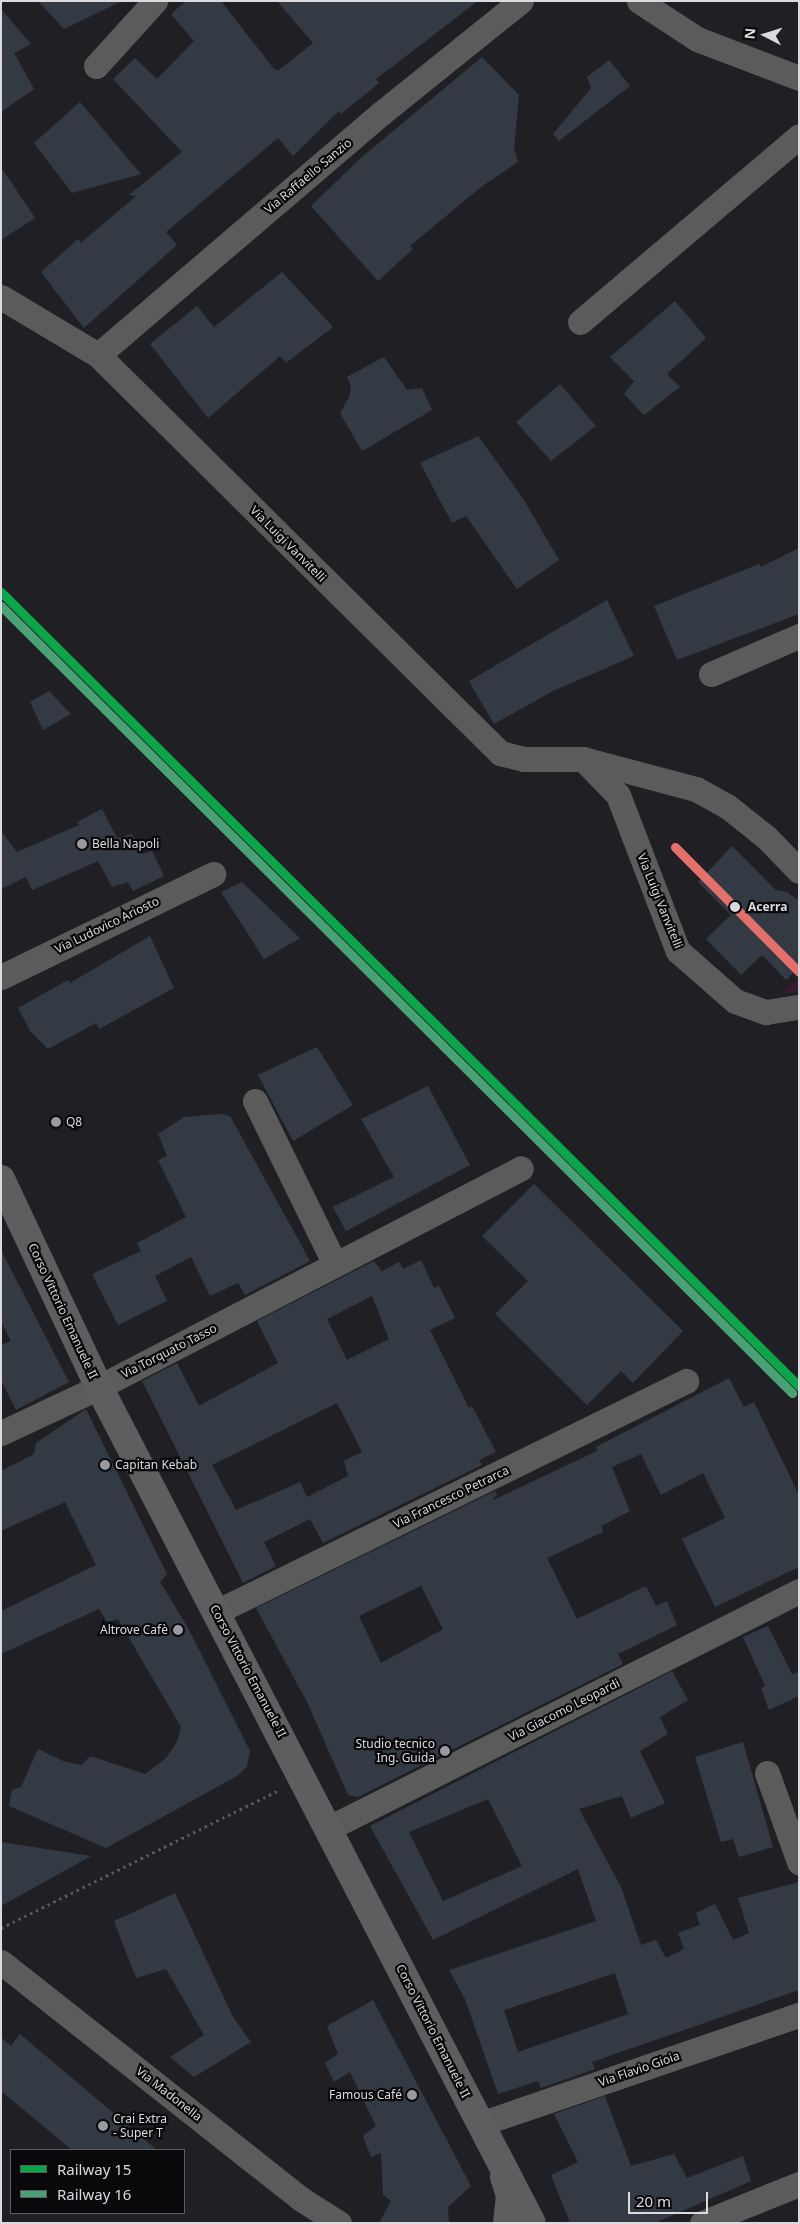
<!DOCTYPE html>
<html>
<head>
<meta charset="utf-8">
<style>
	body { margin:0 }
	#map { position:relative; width:800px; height:2224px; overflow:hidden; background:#202024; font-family:"Noto Sans",sans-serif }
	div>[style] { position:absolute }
	.green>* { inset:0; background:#3d1934 }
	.building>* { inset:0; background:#343a44 }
	.path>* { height:3px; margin-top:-1.5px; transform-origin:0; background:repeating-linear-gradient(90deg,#5b5a5c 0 2.5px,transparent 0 6.5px) }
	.street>* { height:25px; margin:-12.5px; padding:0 12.5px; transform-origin:12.5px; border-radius:12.5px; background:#5c5b5c }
	.secondary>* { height:28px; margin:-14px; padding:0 14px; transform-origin:14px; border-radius:14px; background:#5e5d60 }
	.rail-1>* { height:9px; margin:-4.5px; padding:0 4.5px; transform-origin:4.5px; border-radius:4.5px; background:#0da54a }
	.rail-2>* { height:9px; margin:-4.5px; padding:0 4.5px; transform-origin:4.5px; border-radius:4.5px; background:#49a276 }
	.rail-3>* { height:9px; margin:-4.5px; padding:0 4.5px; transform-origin:4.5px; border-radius:4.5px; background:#e4706c }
	.dots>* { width:14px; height:14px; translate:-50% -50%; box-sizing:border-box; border:2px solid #09090c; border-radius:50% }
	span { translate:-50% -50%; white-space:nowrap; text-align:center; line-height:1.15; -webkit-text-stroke:4.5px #09090c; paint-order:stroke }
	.street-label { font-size:12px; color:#dadadf }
	.poi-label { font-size:12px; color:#dadadf }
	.left { translate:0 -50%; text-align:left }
	.right { translate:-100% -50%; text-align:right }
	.stop-label { font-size:12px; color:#dadadf; font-weight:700 }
	.frame { position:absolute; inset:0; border:2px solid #dadadf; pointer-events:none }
	.legend { position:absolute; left:10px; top:2149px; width:175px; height:65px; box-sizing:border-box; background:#09090c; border:1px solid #5d5d60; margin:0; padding:6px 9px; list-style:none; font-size:15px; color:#dadadf }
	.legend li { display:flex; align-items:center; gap:10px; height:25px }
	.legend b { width:25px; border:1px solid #5d5d60 }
	.north { position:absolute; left:740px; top:10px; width:50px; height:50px; -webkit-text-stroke:4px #09090c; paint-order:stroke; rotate:275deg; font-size:14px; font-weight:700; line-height:20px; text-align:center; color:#dadadf }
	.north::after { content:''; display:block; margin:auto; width:18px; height:22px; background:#dadadf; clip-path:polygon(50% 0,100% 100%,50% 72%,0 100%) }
	.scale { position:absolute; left:628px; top:2192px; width:80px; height:22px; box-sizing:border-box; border:2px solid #dadadf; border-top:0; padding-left:6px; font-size:15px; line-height:18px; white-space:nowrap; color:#dadadf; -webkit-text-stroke:4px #09090c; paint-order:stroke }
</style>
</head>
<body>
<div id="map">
	<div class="green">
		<div style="clip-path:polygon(799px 978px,799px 991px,783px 993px)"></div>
	</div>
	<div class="building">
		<div style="clip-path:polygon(38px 1px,122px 1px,64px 29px)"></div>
		<div style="clip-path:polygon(186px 1px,221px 1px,275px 70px,279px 70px,313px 43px,277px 1px,478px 1px,376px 79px,379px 83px,341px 114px,339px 111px,293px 156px,278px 138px,166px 232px,177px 245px,84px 328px,41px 272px,78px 239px,81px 243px,136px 196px,129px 195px,182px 152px,113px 79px,135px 58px,157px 79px,194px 41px,171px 14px)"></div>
		<div style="clip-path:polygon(1px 9px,31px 44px,14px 53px,34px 89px,1px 112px)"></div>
		<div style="clip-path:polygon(482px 57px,519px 95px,514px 148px,518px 162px,481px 187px,410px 246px,413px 249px,378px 281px,311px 206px,362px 157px)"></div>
		<div style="clip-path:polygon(609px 60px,630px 86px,559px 141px,553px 134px,591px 88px,587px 77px)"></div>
		<div style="clip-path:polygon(80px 102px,141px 174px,72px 193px,34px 143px)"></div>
		<div style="clip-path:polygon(1px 167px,35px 218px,1px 240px)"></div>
		<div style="clip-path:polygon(282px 272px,333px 327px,286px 363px,280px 356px,208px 418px,150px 344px,197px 306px,214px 327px)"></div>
		<div style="clip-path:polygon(675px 301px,706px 338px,667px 374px,680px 387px,644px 415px,624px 394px,634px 381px,610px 357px)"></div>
		<div style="clip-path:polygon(384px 357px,407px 390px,422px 388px,432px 410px,362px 451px,340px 413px,349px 397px,351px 386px,347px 377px)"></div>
		<div style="clip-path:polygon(560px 384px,596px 426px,551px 461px,516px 422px)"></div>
		<div style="clip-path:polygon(478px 436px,522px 497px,559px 560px,517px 589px,466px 516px,452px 523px,420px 463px)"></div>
		<div style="clip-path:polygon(799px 548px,799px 614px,677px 660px,654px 606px,759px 564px,761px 567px)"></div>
		<div style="clip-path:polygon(607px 600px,634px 656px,553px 691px,494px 724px,469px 681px)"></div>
		<div style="clip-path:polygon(49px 691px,71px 714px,43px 730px,30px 702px)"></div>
		<div style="clip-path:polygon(102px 809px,117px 838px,132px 834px,143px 854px,152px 851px,164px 876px,133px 891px,128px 882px,112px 887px,98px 861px,32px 890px,26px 877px,1px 889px,1px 831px,17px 852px,79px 825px,77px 822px)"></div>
		<div style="clip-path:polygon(732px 846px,776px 890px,787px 892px,799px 901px,799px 967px,786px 980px,762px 955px,741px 975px,706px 939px,731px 915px,698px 882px)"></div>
		<div style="clip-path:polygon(242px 882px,300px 938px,264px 959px,221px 892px)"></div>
		<div style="clip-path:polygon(150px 936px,174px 988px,99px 1029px,96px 1023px,48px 1049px,30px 1031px,18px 1008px,68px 980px,70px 983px)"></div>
		<div style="clip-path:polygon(317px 1047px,353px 1105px,293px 1141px,258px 1075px)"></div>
		<div style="clip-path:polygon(428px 1086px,470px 1165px,346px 1231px,333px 1207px,394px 1177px,361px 1119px)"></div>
		<div style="clip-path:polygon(220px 1114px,230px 1116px,310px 1261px,245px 1295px,238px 1283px,210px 1296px,191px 1257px,155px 1276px,167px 1301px,118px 1325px,92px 1274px,141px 1251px,137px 1243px,186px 1217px,158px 1160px,167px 1156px,158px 1134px,184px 1117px)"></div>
		<div style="clip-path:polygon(534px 1184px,683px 1331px,633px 1383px,621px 1371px,587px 1405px,495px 1314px,528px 1281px,482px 1236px)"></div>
		<div style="clip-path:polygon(1px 1250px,69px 1382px,16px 1410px,1px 1380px,1px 1345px,11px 1341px,1px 1322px)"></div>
		<div style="clip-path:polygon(evenodd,421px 1260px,434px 1288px,439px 1286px,455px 1318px,430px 1330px,469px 1408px,472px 1406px,496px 1452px,479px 1460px,482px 1465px,323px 1543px,310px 1519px,264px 1542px,276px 1566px,243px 1583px,142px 1381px,177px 1363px,199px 1406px,278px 1363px,257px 1321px,374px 1261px,382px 1271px,399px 1262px,403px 1269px,421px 1260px,372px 1296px,389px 1339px,347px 1360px,327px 1319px,372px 1296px,421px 1260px,337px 1403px,362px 1452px,344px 1461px,348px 1476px,307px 1497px,300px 1482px,236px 1510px,212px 1465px,337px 1403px)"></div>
		<div style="clip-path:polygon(evenodd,729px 1378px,744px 1407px,754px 1402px,799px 1495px,799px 1567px,715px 1607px,682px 1539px,725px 1518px,703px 1473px,661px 1495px,641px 1454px,612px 1467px,630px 1511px,601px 1526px,603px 1532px,547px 1558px,577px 1619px,646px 1586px,656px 1606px,667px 1601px,677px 1625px,618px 1654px,623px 1664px,358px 1797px,348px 1795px,307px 1702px,256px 1608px,495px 1491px,497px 1495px,491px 1501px,597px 1451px,596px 1447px,729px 1378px,421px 1586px,443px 1629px,381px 1663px,359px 1616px,421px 1586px)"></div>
		<div style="clip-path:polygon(86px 1409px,167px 1574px,160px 1582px,188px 1628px,250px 1751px,247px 1767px,237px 1776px,106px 1848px,9px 1806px,12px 1790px,21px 1787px,38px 1749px,63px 1761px,82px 1765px,90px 1756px,145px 1774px,166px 1758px,177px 1742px,181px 1727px,118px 1619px,107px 1622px,99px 1609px,1px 1654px,1px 1611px,96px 1565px,65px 1502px,1px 1531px,1px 1471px,34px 1454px,36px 1443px)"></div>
		<div style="clip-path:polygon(768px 1626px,792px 1674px,799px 1672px,799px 1696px,769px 1710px,761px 1688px,765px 1686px,743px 1637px)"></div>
		<div style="clip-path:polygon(evenodd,672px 1671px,688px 1700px,660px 1717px,668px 1734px,640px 1751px,665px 1803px,631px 1818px,622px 1796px,579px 1809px,621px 1887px,641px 1945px,656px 1940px,666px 1958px,684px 1949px,678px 1933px,700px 1925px,696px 1913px,715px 1904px,733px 1940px,749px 1933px,738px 1898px,799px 1882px,799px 1990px,592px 2062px,595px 2069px,541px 2088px,538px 2081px,498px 2094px,465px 1999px,449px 1970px,596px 1921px,578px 1869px,433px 1940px,370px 1826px,672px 1671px,488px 1799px,522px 1866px,443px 1901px,409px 1832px,488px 1799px,672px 1671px,615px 1973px,628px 2014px,518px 2052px,504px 2010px,615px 1973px)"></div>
		<div style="clip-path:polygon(743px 1742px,773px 1847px,739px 1857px,733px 1839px,721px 1842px,695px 1757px)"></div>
		<div style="clip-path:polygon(1px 1842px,91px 1856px,1px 1906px)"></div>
		<div style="clip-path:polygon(175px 1893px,233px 2017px,251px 2042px,194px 2077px,170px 2057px,204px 2035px,166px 1969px,136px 1978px,114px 1921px)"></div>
		<div style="clip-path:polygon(373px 2000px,471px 2186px,448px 2207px,449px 2223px,379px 2223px,391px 2201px,383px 2195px,381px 2153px,371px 2157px,363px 2136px,376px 2126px,350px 2072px,334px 2082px,325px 2063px,338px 2054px,327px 2026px)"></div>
		<div style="clip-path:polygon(20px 2034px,157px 2150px,72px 2150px,1px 2091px,1px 2037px,11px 2046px)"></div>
		<div style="clip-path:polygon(605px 2096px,631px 2166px,674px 2154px,687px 2178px,743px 2156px,751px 2181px,655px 2223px,570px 2223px,551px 2175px,578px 2162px,554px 2114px)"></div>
	</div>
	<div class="path">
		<div style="left:1px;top:1928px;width:308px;rotate:-26.4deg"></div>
	</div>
	<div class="street">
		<div style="left:639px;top:1px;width:69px;rotate:33.2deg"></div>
		<div style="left:697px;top:39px;width:109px;rotate:20.9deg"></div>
		<div style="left:96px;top:66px;width:88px;rotate:-47.8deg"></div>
		<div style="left:1px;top:297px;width:113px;rotate:30.9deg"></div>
		<div style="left:98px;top:355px;width:566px;rotate:44.71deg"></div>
		<div style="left:500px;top:753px;width:25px;rotate:14deg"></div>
		<div style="left:524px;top:759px;width:59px"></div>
		<div style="left:583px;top:759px;width:50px;rotate:45.8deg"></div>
		<div style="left:618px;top:795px;width:167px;rotate:69deg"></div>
		<div style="left:678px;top:951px;width:76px;rotate:41.3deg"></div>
		<div style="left:735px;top:1001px;width:33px;rotate:20deg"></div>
		<div style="left:766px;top:1012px;width:33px;rotate:-9deg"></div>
		<div style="left:580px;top:322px;width:287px;rotate:-40.3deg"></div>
		<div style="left:98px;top:355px;width:370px;rotate:-40.5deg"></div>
		<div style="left:379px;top:115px;width:182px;rotate:-38.8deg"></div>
		<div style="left:711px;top:674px;width:96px;rotate:-23.4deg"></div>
		<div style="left:583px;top:759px;width:117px;rotate:14.9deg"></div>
		<div style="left:696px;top:789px;width:35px;rotate:29deg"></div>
		<div style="left:727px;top:806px;width:50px;rotate:38.5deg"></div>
		<div style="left:766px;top:837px;width:47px;rotate:45.9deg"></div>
		<div style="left:1px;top:977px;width:236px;rotate:-25.9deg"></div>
		<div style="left:255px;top:1101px;width:182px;rotate:63.9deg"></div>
		<div style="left:1px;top:1433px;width:108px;rotate:-25.1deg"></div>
		<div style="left:99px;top:1387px;width:475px;rotate:-27.4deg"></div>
		<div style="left:216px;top:1612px;width:524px;rotate:-26.17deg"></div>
		<div style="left:767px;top:1773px;width:95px;rotate:70.2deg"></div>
		<div style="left:329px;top:1828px;width:526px;rotate:-26.76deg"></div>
		<div style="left:1px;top:1962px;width:382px;rotate:38.3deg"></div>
		<div style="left:301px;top:2199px;width:45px;rotate:32.3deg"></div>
		<div style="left:480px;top:2124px;width:337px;rotate:-18.9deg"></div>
		<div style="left:702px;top:2223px;width:105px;rotate:-21.9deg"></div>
	</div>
	<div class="secondary">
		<div style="left:1px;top:1179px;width:230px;rotate:64.8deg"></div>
		<div style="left:99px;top:1387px;width:941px;rotate:62.62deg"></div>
		<div style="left:504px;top:2177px;width:19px;rotate:72deg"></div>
		<div style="left:510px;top:2195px;width:28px;rotate:96deg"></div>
	</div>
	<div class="rail-1">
		<div style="left:1px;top:592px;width:1126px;rotate:44.86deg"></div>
	</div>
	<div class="rail-2">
		<div style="left:1px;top:606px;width:1116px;rotate:44.85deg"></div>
	</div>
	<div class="rail-3">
		<div style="left:675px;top:847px;width:176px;rotate:45.2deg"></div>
	</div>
	<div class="dots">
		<div style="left:82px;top:844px;background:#99999e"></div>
		<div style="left:735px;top:907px;background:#dadadf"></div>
		<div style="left:56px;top:1122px;background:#99999e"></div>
		<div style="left:105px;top:1465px;background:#99999e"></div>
		<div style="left:178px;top:1630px;background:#99999e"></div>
		<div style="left:445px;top:1751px;background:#99999e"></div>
		<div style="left:412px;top:2095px;background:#99999e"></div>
		<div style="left:103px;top:2126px;background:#99999e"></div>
	</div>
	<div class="street-label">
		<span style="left:308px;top:176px;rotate:-40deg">Via Raffaello Sanzio</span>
		<span style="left:288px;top:544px;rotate:45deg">Via Luigi Vanvitelli</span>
		<span style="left:660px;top:901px;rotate:68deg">Via Luigi Vanvitelli</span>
		<span style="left:107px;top:925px;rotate:-26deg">Via Ludovico Ariosto</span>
		<span style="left:63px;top:1311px;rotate:65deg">Corso Vittorio Emanuele II</span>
		<span style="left:169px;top:1351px;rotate:-27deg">Via Torquato Tasso</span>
		<span style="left:451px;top:1497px;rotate:-26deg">Via Francesco Petrarca</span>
		<span style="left:248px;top:1671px;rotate:62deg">Corso Vittorio Emanuele II</span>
		<span style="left:564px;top:1710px;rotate:-27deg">Via Giacomo Leopardi</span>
		<span style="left:433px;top:2031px;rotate:63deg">Corso Vittorio Emanuele II</span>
		<span style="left:639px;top:2069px;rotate:-19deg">Via Flavio Gioia</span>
		<span style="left:169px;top:2094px;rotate:38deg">Via Madonella</span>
	</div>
	<div class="poi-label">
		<span class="left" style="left:92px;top:844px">Bella Napoli</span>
		<span class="left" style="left:66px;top:1122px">Q8</span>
		<span class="left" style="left:115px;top:1465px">Capitan Kebab</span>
		<span class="right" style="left:168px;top:1630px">Altrove Cafè</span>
		<span class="right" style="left:435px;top:1751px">Studio tecnico<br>Ing. Guida</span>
		<span class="right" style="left:402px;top:2095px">Famous Café</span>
		<span class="left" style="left:113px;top:2126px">Crai Extra<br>- Super T</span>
	</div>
	<div class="stop-label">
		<span class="left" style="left:748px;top:907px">Acerra</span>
	</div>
	<div class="frame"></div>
	<ul class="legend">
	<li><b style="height:6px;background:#0da54a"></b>Railway 15</li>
	<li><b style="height:6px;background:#49a276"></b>Railway 16</li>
	</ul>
	<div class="north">N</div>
	<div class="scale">20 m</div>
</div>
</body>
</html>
